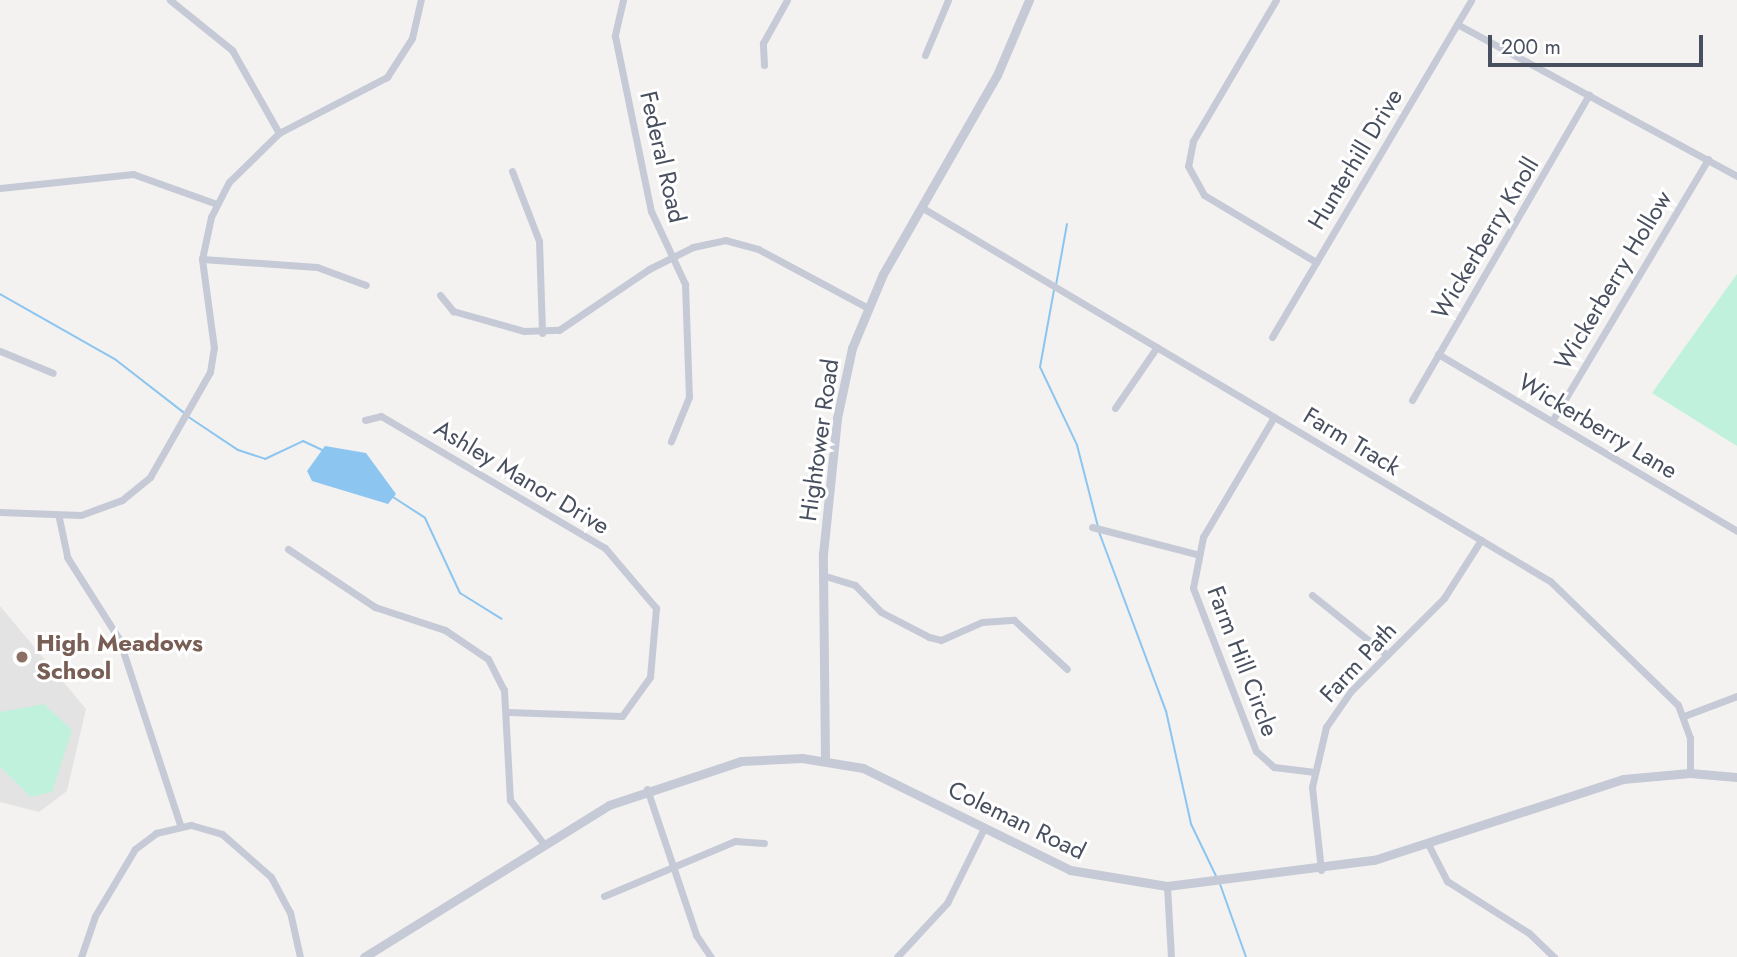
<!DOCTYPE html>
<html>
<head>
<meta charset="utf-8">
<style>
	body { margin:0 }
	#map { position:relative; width:1737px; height:957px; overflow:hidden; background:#f3f2f1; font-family:Jost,sans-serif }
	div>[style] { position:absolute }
	.education>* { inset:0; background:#e4e3e3 }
	.green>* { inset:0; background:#c0f1dd }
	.water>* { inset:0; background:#8cc5ef }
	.stream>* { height:2px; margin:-1px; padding:0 1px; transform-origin:1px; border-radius:1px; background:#8cc5ef }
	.minor>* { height:7px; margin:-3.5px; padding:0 3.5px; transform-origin:3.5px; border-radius:3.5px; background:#c5cad6 }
	.tertiary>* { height:9px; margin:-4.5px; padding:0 4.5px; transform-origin:4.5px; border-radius:4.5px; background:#c5cad6 }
	.dots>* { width:19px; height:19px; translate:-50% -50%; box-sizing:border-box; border:4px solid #fff; border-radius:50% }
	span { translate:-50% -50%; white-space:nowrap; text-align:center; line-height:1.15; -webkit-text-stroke:6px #fff; paint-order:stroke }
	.street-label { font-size:24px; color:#484f5f }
	.education-label { font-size:24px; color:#785e54; font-weight:700 }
	.left { translate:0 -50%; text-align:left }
	.scale { position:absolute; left:1488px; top:35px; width:215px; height:32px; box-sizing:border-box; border:4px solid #484f5f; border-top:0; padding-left:9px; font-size:21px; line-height:24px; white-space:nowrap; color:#484f5f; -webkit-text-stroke:5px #fff; paint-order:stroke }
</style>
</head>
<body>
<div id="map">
	<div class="education">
		<div style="clip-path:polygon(0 606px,86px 709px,67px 791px,39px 812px,0 802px)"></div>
	</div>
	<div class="green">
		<div style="clip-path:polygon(1737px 274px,1737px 446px,1652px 393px)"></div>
		<div style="clip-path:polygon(44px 704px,72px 730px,52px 792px,31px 797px,0 767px,0 712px)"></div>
	</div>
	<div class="water">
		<div style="clip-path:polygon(325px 446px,366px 453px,396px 494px,388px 504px,312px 481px,307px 471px)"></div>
	</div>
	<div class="stream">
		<div style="left:1056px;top:285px;width:62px;rotate:-79.8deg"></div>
		<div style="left:1054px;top:290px;width:78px;rotate:100.3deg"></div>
		<div style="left:1040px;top:367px;width:86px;rotate:64.6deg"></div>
		<div style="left:1077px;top:445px;width:85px;rotate:75.6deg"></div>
		<div style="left:0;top:294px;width:133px;rotate:29.6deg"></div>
		<div style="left:116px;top:360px;width:85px;rotate:37.8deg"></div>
		<div style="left:187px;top:416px;width:61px;rotate:33.7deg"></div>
		<div style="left:238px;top:450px;width:28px;rotate:18deg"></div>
		<div style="left:265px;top:459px;width:42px;rotate:-25.3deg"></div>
		<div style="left:303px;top:441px;width:23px;rotate:25deg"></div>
		<div style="left:393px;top:497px;width:38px;rotate:33deg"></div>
		<div style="left:425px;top:518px;width:83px;rotate:65deg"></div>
		<div style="left:460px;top:593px;width:49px;rotate:31.8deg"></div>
		<div style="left:1099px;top:532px;width:191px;rotate:69.5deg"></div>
		<div style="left:1166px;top:711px;width:116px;rotate:77.5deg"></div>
		<div style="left:1191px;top:824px;width:58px;rotate:64.3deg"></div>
		<div style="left:1220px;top:884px;width:77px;rotate:70.4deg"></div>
	</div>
	<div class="minor">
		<div style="left:170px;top:0;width:80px;rotate:38.9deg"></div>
		<div style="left:232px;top:50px;width:95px;rotate:60.5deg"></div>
		<div style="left:623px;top:0;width:37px;rotate:103deg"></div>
		<div style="left:615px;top:36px;width:179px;rotate:78.4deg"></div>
		<div style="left:651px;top:211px;width:81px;rotate:65deg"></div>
		<div style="left:685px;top:284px;width:113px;rotate:88deg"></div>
		<div style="left:689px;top:397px;width:48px;rotate:112.2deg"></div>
		<div style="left:1276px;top:0;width:164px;rotate:120.5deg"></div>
		<div style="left:1193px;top:141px;width:25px;rotate:101deg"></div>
		<div style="left:1188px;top:166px;width:33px;rotate:61deg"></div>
		<div style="left:1204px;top:195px;width:131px;rotate:30.9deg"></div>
		<div style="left:1457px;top:24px;width:319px;rotate:28.5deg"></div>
		<div style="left:925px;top:55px;width:60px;rotate:-67.3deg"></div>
		<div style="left:764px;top:65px;width:22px;rotate:-93deg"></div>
		<div style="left:763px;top:43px;width:49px;rotate:-60.8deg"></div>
		<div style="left:512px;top:171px;width:75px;rotate:68.9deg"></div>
		<div style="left:539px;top:241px;width:92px;rotate:88.1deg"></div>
		<div style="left:0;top:188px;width:134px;rotate:-6deg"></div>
		<div style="left:133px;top:174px;width:89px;rotate:19.7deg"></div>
		<div style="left:921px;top:207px;width:732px;rotate:30.74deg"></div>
		<div style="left:1550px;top:581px;width:178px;rotate:44.1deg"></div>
		<div style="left:1678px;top:705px;width:35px;rotate:70deg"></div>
		<div style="left:1690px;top:738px;width:35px;rotate:90deg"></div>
		<div style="left:202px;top:259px;width:115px;rotate:4deg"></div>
		<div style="left:317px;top:267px;width:52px;rotate:20.2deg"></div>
		<div style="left:440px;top:295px;width:21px;rotate:51deg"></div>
		<div style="left:453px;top:311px;width:74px;rotate:15.7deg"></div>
		<div style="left:524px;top:331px;width:35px;rotate:-2deg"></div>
		<div style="left:559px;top:330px;width:109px;rotate:-34.1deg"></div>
		<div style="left:649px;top:269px;width:49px;rotate:-26.6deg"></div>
		<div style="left:693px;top:247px;width:33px;rotate:-12deg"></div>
		<div style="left:725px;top:240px;width:34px;rotate:15deg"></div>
		<div style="left:758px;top:249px;width:123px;rotate:28.2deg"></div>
		<div style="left:1272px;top:337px;width:391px;rotate:-59.4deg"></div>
		<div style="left:0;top:351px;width:57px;rotate:22.5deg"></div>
		<div style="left:1438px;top:354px;width:347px;rotate:30.6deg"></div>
		<div style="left:1412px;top:400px;width:353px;rotate:-59.9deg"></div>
		<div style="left:1115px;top:408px;width:74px;rotate:-55.5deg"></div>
		<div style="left:1274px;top:417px;width:139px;rotate:120.6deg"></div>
		<div style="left:1203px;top:537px;width:52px;rotate:101.1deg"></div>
		<div style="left:1193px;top:588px;width:175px;rotate:68.9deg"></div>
		<div style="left:1256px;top:751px;width:24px;rotate:42deg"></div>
		<div style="left:1274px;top:767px;width:39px;rotate:7deg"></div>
		<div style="left:365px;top:420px;width:16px;rotate:-14deg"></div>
		<div style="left:381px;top:416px;width:260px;rotate:30.5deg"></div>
		<div style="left:605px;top:548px;width:79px;rotate:49.6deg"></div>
		<div style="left:656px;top:608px;width:69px;rotate:95deg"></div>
		<div style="left:650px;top:677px;width:48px;rotate:125.7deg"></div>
		<div style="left:622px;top:716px;width:116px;rotate:-178deg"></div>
		<div style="left:1552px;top:421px;width:305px;rotate:-59.2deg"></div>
		<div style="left:0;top:512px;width:81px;rotate:2.1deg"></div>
		<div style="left:81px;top:515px;width:44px;rotate:-20.1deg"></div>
		<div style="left:122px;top:500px;width:36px;rotate:-39deg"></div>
		<div style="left:150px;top:477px;width:121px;rotate:-60.3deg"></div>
		<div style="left:210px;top:372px;width:24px;rotate:-81deg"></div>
		<div style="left:214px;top:348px;width:90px;rotate:-97.7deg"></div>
		<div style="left:202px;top:259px;width:43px;rotate:-77.9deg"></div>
		<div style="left:211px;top:217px;width:39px;rotate:-63deg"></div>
		<div style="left:229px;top:182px;width:70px;rotate:-44.4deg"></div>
		<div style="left:279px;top:133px;width:122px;rotate:-27.4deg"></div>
		<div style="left:387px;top:77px;width:46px;rotate:-57.3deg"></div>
		<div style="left:412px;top:38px;width:39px;rotate:-77deg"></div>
		<div style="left:59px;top:518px;width:40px;rotate:78deg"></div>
		<div style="left:67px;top:557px;width:97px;rotate:57.6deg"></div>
		<div style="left:119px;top:639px;width:196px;rotate:71.8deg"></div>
		<div style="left:1092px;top:527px;width:107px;rotate:14.6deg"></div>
		<div style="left:288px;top:549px;width:105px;rotate:33.7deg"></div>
		<div style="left:375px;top:607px;width:74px;rotate:18.2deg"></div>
		<div style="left:445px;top:630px;width:52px;rotate:34deg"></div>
		<div style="left:488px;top:659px;width:35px;rotate:63deg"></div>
		<div style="left:504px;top:690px;width:110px;rotate:86.9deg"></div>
		<div style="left:510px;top:800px;width:54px;rotate:52.5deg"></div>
		<div style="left:822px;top:575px;width:34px;rotate:17deg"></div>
		<div style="left:855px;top:585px;width:37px;rotate:46deg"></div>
		<div style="left:881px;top:612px;width:54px;rotate:27.5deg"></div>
		<div style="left:929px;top:637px;width:12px;rotate:14deg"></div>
		<div style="left:941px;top:640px;width:45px;rotate:-23.7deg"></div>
		<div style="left:982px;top:622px;width:32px;rotate:-4deg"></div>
		<div style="left:1014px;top:620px;width:72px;rotate:42.8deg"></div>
		<div style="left:1312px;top:595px;width:96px;rotate:38.7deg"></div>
		<div style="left:1684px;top:716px;width:57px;rotate:-20.7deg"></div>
		<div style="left:647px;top:789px;width:154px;rotate:71.4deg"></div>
		<div style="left:696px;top:935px;width:27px;rotate:56deg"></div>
		<div style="left:1428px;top:844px;width:42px;rotate:62.8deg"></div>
		<div style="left:1447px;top:881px;width:97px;rotate:32.4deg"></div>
		<div style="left:1529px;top:933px;width:35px;rotate:44deg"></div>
		<div style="left:1321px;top:870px;width:83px;rotate:-96.2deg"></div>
		<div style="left:1312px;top:787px;width:62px;rotate:-76.9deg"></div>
		<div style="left:1326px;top:727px;width:44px;rotate:-55.2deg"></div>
		<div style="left:1351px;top:691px;width:132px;rotate:-45deg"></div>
		<div style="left:1444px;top:598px;width:69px;rotate:-57.5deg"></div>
		<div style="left:1167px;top:886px;width:71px;rotate:86.8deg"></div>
		<div style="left:604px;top:896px;width:142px;rotate:-22.8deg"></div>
		<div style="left:735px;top:841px;width:29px;rotate:4deg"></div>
		<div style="left:81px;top:957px;width:43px;rotate:-71.1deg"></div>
		<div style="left:95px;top:916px;width:78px;rotate:-59.2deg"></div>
		<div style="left:135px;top:849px;width:26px;rotate:-37deg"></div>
		<div style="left:156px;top:833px;width:36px;rotate:-13deg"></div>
		<div style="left:191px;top:825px;width:32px;rotate:16deg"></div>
		<div style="left:222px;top:834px;width:65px;rotate:41.3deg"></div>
		<div style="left:271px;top:877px;width:40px;rotate:62deg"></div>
		<div style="left:290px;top:912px;width:46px;rotate:77.5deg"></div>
		<div style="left:897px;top:957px;width:74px;rotate:-47.2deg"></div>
		<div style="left:947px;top:903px;width:84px;rotate:-63.7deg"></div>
	</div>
	<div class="tertiary">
		<div style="left:825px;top:760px;width:206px;rotate:-90.6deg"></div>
		<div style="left:823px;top:554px;width:137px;rotate:-84.1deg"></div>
		<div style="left:837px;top:418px;width:72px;rotate:-77.9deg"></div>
		<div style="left:852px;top:348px;width:80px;rotate:-67.3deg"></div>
		<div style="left:883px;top:274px;width:229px;rotate:-60.2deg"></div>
		<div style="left:997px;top:75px;width:82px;rotate:-66.9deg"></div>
		<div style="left:364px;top:957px;width:288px;rotate:-31.8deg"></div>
		<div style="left:609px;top:805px;width:139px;rotate:-18.4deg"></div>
		<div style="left:741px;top:761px;width:61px;rotate:-2.8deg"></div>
		<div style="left:802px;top:758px;width:62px;rotate:9.3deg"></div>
		<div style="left:863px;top:768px;width:231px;rotate:26.2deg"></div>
		<div style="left:1070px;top:870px;width:98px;rotate:9.4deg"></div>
		<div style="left:1167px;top:886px;width:209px;rotate:-7.2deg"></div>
		<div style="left:1374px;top:860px;width:262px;rotate:-18deg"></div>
		<div style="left:1623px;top:779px;width:67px;rotate:-5.1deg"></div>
		<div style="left:1690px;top:773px;width:47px;rotate:4.9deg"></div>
	</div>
	<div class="dots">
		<div style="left:22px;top:657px;background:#8d6e63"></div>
	</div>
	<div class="street-label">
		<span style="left:663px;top:157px;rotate:77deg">Federal Road</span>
		<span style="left:1355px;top:159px;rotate:-59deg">Hunterhill Drive</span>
		<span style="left:1485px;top:238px;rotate:-59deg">Wickerberry Knoll</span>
		<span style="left:1613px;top:280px;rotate:-59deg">Wickerberry Hollow</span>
		<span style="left:1598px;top:426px;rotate:31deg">Wickerberry Lane</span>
		<span style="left:819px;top:440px;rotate:-82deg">Hightower Road</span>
		<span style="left:1352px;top:441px;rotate:31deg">Farm Track</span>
		<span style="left:522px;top:477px;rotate:31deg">Ashley Manor Drive</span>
		<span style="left:1243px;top:661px;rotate:69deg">Farm Hill Circle</span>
		<span style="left:1358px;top:662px;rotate:-47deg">Farm Path</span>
		<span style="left:1017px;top:820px;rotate:26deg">Coleman Road</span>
	</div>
	<div class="education-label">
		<span class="left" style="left:36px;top:657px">High Meadows<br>School</span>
	</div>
	<div class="scale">200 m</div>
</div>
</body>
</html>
